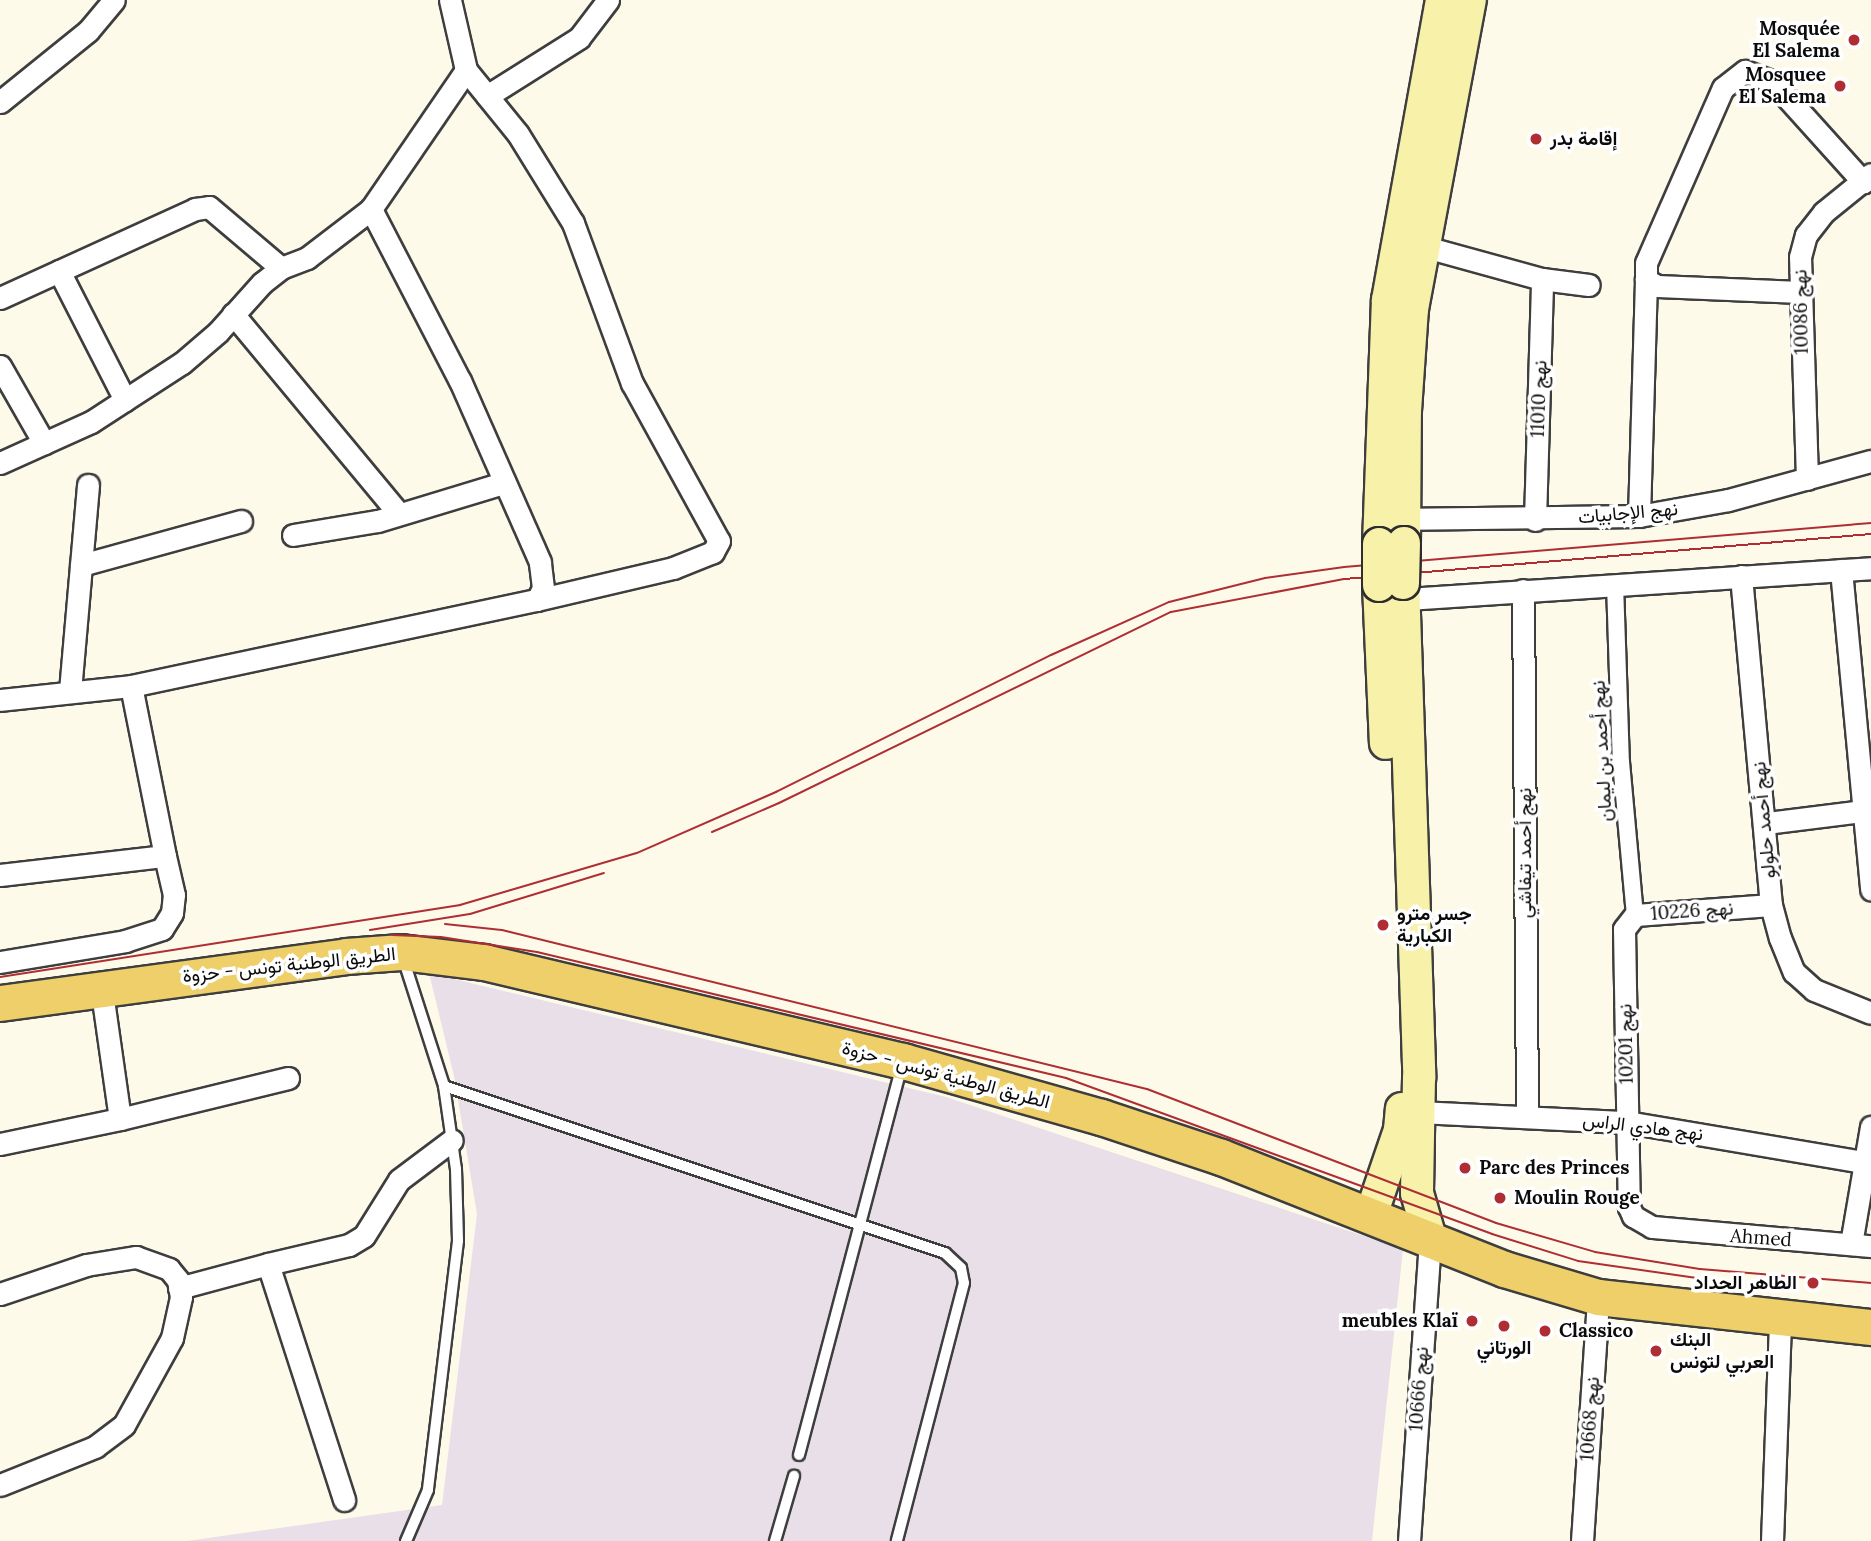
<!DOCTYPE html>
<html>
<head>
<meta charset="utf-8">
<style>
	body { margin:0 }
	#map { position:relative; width:1871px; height:1541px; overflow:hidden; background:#fdfaea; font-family:Lora,Vazirmatn,serif }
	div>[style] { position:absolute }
	.industrial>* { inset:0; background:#e8dfe9 }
	.roads { filter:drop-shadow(2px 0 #3e3e3e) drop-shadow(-2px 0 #3e3e3e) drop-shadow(0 2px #3e3e3e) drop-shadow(0 -2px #3e3e3e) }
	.service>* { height:10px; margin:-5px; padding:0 5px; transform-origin:5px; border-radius:5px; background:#fff }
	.pedestrian>* { height:16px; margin:-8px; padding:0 8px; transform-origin:8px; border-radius:8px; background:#fff }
	.minor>* { height:21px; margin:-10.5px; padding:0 10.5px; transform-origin:10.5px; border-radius:10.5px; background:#fff }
	.secondary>* { height:32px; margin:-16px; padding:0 16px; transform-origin:16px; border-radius:16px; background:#f8f1aa }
	.primary>* { height:35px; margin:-17.5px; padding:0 17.5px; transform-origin:17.5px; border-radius:17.5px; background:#eecf69 }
	.tram>* { height:2px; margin:-1px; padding:0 1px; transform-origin:1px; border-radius:1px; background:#af2e33 }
	.bridges { filter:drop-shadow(2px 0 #2d2d2d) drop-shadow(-2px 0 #2d2d2d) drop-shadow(0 2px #2d2d2d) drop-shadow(0 -2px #2d2d2d) }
	.secondary-bridge>* { height:32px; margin:-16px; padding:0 16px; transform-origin:16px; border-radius:16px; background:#f8f1aa }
	.dots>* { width:19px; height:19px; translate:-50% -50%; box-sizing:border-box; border:4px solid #fff; border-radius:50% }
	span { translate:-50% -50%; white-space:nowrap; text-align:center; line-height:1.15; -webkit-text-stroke:7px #fff; paint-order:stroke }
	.poi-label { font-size:19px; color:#0b0b0b; font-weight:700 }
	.right { translate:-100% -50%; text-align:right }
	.left { translate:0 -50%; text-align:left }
	.street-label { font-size:19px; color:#0b0b0b }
</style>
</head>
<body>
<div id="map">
	<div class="industrial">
		<div style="clip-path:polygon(429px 973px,946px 1097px,1403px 1249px,1372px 1541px,187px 1541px,442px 1505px,477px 1214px,454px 1076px)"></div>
	</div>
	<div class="roads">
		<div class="service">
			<div style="left:403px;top:958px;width:134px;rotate:72.2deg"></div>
			<div style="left:444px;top:1086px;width:84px;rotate:81.8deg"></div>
			<div style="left:456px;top:1169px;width:72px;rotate:88.4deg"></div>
			<div style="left:458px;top:1241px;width:251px;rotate:96.9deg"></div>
			<div style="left:428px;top:1490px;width:56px;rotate:113.3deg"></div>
			<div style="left:444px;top:1086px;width:528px;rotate:18.43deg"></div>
			<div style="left:945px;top:1253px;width:22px;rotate:43deg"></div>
			<div style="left:961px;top:1268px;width:15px;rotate:79deg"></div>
			<div style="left:964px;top:1283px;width:267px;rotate:104.6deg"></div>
			<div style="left:799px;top:1455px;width:404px;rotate:-75.2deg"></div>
			<div style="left:775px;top:1541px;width:68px;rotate:-73.7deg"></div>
		</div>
		<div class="pedestrian">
			<div style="left:1615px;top:584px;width:178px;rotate:88.1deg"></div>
			<div style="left:1621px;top:762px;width:154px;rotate:84.8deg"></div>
		</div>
		<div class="minor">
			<div style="left:450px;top:0;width:72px;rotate:77.1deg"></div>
			<div style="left:466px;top:70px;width:82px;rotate:50.9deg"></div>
			<div style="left:518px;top:134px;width:105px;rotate:58.3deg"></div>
			<div style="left:573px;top:223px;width:171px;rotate:69.8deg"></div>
			<div style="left:632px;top:383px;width:180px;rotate:61.2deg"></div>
			<div style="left:719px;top:541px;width:13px;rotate:119deg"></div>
			<div style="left:713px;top:552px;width:43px;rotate:158.2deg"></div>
			<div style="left:673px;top:568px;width:140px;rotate:166.8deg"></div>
			<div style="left:487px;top:96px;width:109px;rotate:-32.2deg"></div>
			<div style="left:579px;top:38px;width:48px;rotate:-52.7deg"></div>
			<div style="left:0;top:102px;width:113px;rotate:-38.9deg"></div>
			<div style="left:88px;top:31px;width:40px;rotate:-50deg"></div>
			<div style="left:1411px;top:243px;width:136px;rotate:15.4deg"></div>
			<div style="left:1542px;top:279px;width:47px;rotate:7.3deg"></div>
			<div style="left:59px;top:271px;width:145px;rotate:62.9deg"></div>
			<div style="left:1800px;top:292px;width:143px;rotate:-177.6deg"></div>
			<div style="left:1657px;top:286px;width:13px;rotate:-151deg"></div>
			<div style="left:1646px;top:280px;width:17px;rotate:-90deg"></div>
			<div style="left:1646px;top:263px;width:191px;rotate:-66.3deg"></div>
			<div style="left:1723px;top:88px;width:28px;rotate:-38deg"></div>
			<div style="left:1745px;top:71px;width:30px;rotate:21deg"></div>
			<div style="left:1773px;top:82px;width:135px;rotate:48deg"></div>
			<div style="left:0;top:298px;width:214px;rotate:-24.5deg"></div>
			<div style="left:195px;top:209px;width:14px;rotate:-8deg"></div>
			<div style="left:209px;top:207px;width:94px;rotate:40.3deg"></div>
			<div style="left:233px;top:314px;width:260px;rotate:50.3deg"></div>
			<div style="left:0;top:366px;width:89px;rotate:60.3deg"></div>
			<div style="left:0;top:463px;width:100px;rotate:-24.3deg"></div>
			<div style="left:91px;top:422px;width:108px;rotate:-33deg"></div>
			<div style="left:182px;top:363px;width:48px;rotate:-40.7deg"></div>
			<div style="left:218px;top:332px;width:66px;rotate:-48.1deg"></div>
			<div style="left:262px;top:283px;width:24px;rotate:-38deg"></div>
			<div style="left:281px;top:268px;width:28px;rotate:-21deg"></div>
			<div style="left:307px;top:258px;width:81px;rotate:-37.4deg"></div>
			<div style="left:371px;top:209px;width:168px;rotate:-55.6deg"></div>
			<div style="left:1807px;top:479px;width:222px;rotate:-91.8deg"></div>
			<div style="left:1800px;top:257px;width:23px;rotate:-75deg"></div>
			<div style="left:1806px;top:235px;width:29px;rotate:-52deg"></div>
			<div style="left:1824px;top:212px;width:60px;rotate:-39deg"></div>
			<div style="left:1639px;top:516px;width:236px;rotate:-88.3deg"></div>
			<div style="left:1392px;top:519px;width:247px;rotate:-0.7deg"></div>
			<div style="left:1639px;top:516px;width:90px;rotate:-10.2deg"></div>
			<div style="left:1728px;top:500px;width:148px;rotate:-15.3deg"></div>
			<div style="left:1535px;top:520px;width:241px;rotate:-88.3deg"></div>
			<div style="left:293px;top:535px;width:86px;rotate:-9.4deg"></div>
			<div style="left:378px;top:521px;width:131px;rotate:-16.9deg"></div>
			<div style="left:81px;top:565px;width:166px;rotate:-15.4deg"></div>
			<div style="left:1841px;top:570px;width:321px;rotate:84.6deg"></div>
			<div style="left:1741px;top:576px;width:330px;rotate:84.8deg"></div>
			<div style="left:1771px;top:905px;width:34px;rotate:75deg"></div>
			<div style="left:1780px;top:938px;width:37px;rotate:68deg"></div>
			<div style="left:1794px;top:972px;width:27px;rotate:42deg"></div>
			<div style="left:1814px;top:990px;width:61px;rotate:22deg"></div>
			<div style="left:1523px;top:590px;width:526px;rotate:89.56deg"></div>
			<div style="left:1391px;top:600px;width:481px;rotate:-3.8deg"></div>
			<div style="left:70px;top:691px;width:207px;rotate:-85deg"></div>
			<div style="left:0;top:700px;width:132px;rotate:-6.1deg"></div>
			<div style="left:131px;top:686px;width:415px;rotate:-12deg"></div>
			<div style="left:537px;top:600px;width:13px;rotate:-63deg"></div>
			<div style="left:543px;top:588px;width:26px;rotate:-97deg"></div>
			<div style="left:540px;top:562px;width:198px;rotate:-113.8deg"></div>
			<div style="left:460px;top:381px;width:194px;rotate:-117.4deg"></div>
			<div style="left:1766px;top:823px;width:106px;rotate:-7.1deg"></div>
			<div style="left:0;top:875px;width:166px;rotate:-6.6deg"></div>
			<div style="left:165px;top:856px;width:173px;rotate:-101.3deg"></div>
			<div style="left:1771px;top:905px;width:136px;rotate:175.8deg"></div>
			<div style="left:1635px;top:915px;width:18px;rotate:128deg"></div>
			<div style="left:1624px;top:929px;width:278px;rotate:89deg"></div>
			<div style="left:1629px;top:1207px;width:10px;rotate:66deg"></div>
			<div style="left:1633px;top:1216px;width:22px;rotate:30deg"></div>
			<div style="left:1652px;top:1227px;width:220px;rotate:5deg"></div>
			<div style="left:0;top:962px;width:127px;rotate:-9.5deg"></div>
			<div style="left:125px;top:941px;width:39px;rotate:-18deg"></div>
			<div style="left:162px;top:929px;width:19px;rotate:-58deg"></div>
			<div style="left:172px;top:913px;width:18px;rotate:-84deg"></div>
			<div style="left:174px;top:895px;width:40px;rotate:-103deg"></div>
			<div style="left:1419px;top:1112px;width:208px;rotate:2.8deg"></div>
			<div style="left:1627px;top:1122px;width:240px;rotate:9.6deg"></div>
			<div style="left:120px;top:1119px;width:173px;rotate:-13.7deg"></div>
			<div style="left:0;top:1144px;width:123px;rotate:-11.8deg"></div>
			<div style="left:120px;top:1119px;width:134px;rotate:-98.1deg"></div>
			<div style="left:1851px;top:1244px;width:119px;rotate:-80.3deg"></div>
			<div style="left:268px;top:1264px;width:83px;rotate:-13.2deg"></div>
			<div style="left:349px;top:1245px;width:17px;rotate:-31deg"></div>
			<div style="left:364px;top:1236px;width:66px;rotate:-58deg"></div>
			<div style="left:399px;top:1180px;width:66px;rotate:-37deg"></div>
			<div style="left:179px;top:1288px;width:92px;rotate:-15.1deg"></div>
			<div style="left:268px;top:1264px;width:248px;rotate:72.1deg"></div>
			<div style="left:0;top:1294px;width:91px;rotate:-18.6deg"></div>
			<div style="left:86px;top:1265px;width:51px;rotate:-9.1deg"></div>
			<div style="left:136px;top:1257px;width:35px;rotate:20deg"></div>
			<div style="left:169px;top:1269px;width:14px;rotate:51deg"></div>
			<div style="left:178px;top:1280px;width:17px;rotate:80deg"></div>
			<div style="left:181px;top:1297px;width:42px;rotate:102.4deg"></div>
			<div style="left:172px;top:1338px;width:99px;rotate:118.9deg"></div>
			<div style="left:124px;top:1425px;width:36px;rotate:143deg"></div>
			<div style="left:95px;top:1447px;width:102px;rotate:158.2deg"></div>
			<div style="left:1409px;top:1541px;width:304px;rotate:-86deg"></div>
			<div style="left:1582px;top:1541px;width:245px;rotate:-86.2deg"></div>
			<div style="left:1772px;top:1541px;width:221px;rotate:-87.9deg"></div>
		</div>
		<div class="secondary">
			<div style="left:1404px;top:543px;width:132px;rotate:-89.6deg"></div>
			<div style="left:1405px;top:411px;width:102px;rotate:-86.1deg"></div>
			<div style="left:1412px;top:309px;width:314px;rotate:-79.4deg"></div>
			<div style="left:1379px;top:544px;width:244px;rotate:-87.9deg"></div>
			<div style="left:1388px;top:300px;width:305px;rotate:-79.8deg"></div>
			<div style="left:1403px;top:583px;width:495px;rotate:88.1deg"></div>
			<div style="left:1419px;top:1078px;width:115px;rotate:91deg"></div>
			<div style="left:1417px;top:1193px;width:47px;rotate:73.9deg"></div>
			<div style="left:1379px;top:585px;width:158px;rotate:87.5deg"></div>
			<div style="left:1371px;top:1215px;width:90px;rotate:-71.2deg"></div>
			<div style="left:1400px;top:1130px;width:21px;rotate:-85deg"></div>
		</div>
		<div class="primary">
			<div style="left:0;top:1003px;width:349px;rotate:-7.7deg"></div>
			<div style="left:346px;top:956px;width:55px;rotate:-4.2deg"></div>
			<div style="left:401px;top:952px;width:84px;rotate:6.9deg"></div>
			<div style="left:484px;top:962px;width:431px;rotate:13.3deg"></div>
			<div style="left:903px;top:1061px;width:206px;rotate:15.8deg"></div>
			<div style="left:1101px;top:1117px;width:126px;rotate:18.4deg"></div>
			<div style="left:1221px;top:1157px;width:304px;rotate:21.6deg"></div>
			<div style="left:1504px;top:1269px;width:98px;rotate:16.6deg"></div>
			<div style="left:1598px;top:1297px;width:275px;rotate:6.3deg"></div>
		</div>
	</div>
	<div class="tram">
		<div style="left:712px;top:832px;width:73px;rotate:-23.4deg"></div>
		<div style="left:779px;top:803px;width:436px;rotate:-26deg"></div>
		<div style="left:1171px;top:612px;width:176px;rotate:-10.8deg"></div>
		<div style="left:1344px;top:579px;width:529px;rotate:-4.88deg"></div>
		<div style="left:445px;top:924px;width:57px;rotate:6deg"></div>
		<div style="left:502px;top:930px;width:664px;rotate:13.85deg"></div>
		<div style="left:1147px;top:1089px;width:374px;rotate:21deg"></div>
		<div style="left:1496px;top:1223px;width:103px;rotate:16.3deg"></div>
		<div style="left:1595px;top:1252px;width:106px;rotate:9.2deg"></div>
		<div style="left:1700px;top:1269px;width:172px;rotate:4.7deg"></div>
		<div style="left:370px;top:930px;width:101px;rotate:-9.1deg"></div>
		<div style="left:470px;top:914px;width:140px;rotate:-17deg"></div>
		<div style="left:392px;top:935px;width:49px;rotate:2.3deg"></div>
		<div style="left:441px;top:937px;width:97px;rotate:8.9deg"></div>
		<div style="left:537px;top:952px;width:544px;rotate:13.4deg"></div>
		<div style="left:1066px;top:1078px;width:454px;rotate:20.1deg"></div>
		<div style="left:1492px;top:1234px;width:90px;rotate:17.4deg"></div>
		<div style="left:1578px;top:1261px;width:120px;rotate:8.1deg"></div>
		<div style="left:0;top:977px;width:466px;rotate:-8.9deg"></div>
		<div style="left:460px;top:905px;width:184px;rotate:-16.4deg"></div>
		<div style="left:637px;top:853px;width:152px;rotate:-23.7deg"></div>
		<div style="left:776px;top:792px;width:307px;rotate:-26.5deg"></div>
		<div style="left:1051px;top:655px;width:129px;rotate:-24.2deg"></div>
		<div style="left:1169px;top:602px;width:99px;rotate:-14deg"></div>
		<div style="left:1265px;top:578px;width:80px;rotate:-7.9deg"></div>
		<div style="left:1344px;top:567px;width:529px;rotate:-4.77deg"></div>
	</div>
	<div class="bridges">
		<div class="secondary-bridge">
			<div style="left:1403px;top:583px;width:40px;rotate:-88.6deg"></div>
			<div style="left:1379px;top:585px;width:41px;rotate:-90deg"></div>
		</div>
	</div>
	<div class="dots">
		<div style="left:1854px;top:40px;background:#af2e33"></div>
		<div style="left:1840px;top:86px;background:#af2e33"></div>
		<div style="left:1536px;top:139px;background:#af2e33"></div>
		<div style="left:1383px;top:925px;background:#af2e33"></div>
		<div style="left:1465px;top:1168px;background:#af2e33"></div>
		<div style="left:1500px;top:1198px;background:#af2e33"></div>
		<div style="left:1813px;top:1283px;background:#af2e33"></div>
		<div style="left:1472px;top:1321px;background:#af2e33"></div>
		<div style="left:1504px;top:1326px;background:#af2e33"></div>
		<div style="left:1545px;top:1331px;background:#af2e33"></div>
		<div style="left:1656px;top:1351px;background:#af2e33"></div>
	</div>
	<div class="poi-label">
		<span class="right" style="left:1840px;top:40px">Mosquée<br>El Salema</span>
		<span class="right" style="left:1826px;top:86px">Mosquee<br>El Salema</span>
		<span class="left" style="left:1550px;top:139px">إقامة بدر</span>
		<span class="left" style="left:1397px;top:925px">جسر مترو<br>الكبارية</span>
		<span class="left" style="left:1479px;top:1168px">Parc des Princes</span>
		<span class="left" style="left:1514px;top:1198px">Moulin Rouge</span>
		<span class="right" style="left:1797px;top:1283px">الطاهر الحداد</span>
		<span class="right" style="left:1458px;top:1321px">meubles Klaï</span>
		<span class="left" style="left:1559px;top:1331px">Classico</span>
		<span class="left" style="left:1670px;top:1351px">البنك<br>العربي لتونس</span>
		<span style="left:1504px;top:1348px">الورتاني</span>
	</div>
	<div class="street-label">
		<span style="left:1801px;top:312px;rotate:-91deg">نهج 10086</span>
		<span style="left:1539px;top:399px;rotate:-88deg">نهج 11010</span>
		<span style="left:1628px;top:513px;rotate:-5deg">نهج الإجابيات</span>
		<span style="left:1602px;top:751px;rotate:-93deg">نهج أحمد بن ليمان</span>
		<span style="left:1764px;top:820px;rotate:-95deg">نهج أحمد حلولو</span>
		<span style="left:1525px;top:853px;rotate:-90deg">نهج أحمد تيفاشي</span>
		<span style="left:1692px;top:911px;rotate:-4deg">نهج 10226</span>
		<span style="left:289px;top:965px;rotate:-6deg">الطريق الوطنية تونس - حزوة</span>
		<span style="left:1626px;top:1044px;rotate:-91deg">نهج 10201</span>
		<span style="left:946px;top:1075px;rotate:15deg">الطريق الوطنية تونس - حزوة</span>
		<span style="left:1643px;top:1127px;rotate:7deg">نهج هادي الراس</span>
		<span style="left:1761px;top:1238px;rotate:4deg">Ahmed</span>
		<span style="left:1419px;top:1389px;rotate:-86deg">نهج 10666</span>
		<span style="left:1590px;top:1419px;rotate:-86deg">نهج 10668</span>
	</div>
</div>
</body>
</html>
